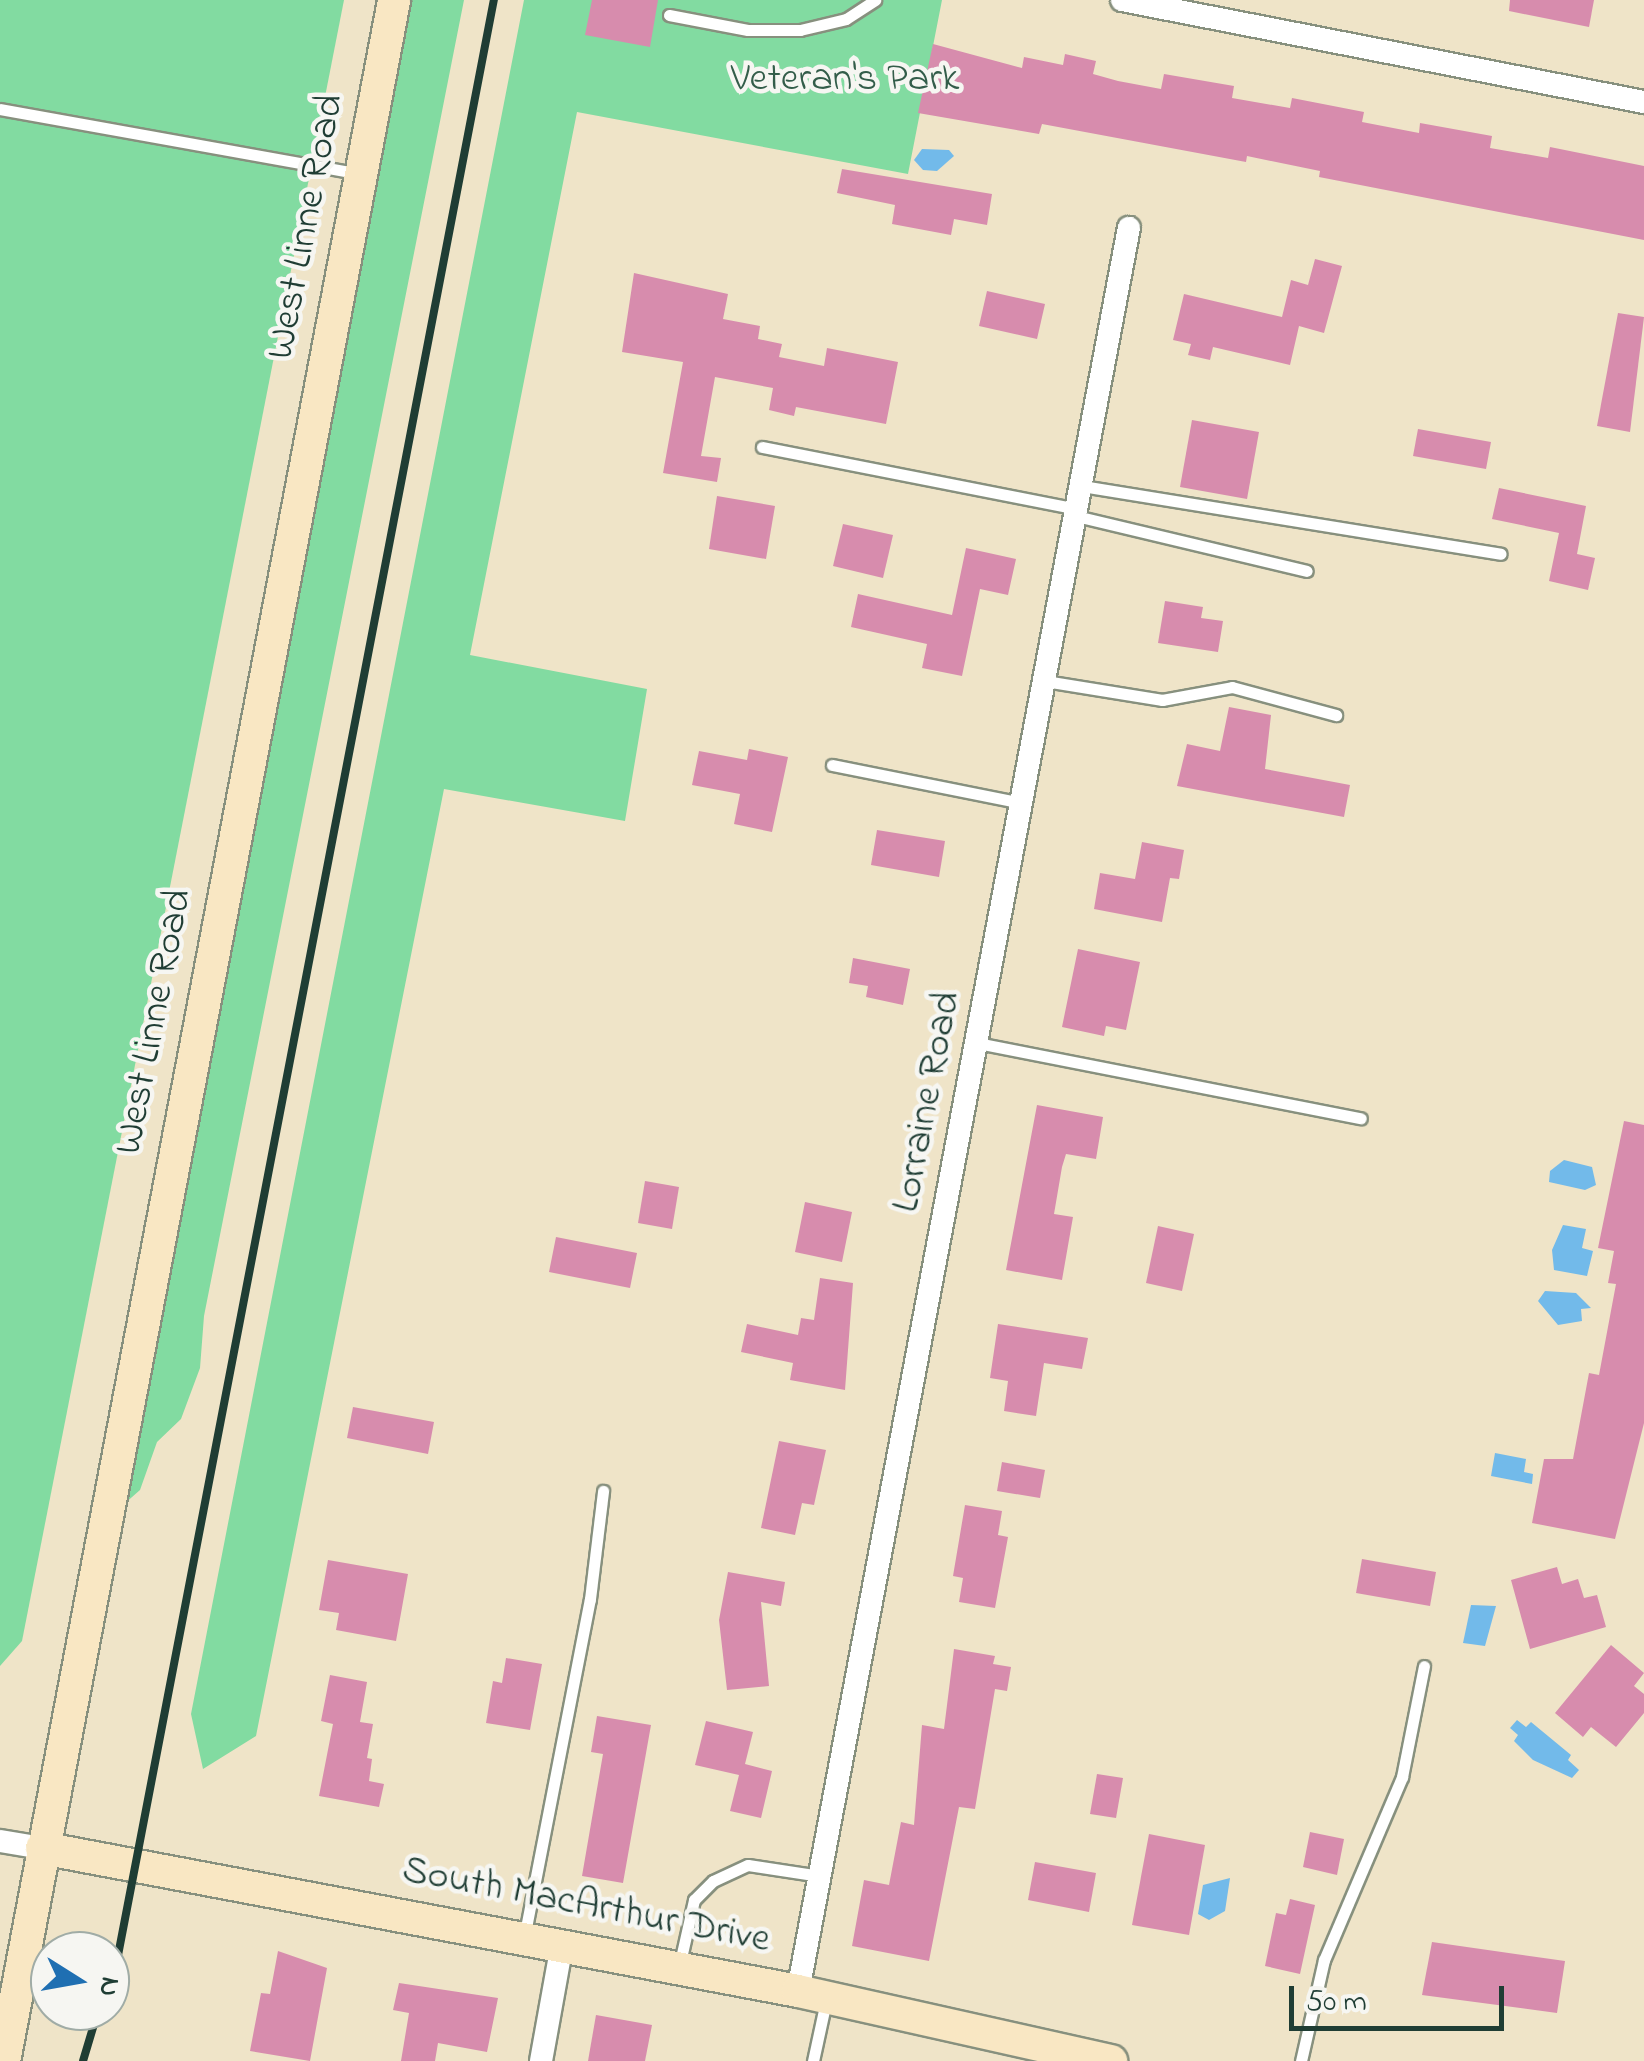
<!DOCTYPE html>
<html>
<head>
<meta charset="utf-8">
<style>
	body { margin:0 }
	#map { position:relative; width:1644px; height:2061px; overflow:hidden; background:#efe4c8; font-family:"Indie Flower",sans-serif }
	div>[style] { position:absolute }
	.green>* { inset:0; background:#82dba1 }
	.water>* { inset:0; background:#72baea }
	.building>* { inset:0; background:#d78cad }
	.roads { filter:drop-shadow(2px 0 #87907e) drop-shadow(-2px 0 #87907e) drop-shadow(0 2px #87907e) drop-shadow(0 -2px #87907e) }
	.lane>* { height:11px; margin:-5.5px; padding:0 5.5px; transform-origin:5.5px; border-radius:5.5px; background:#fff }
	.street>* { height:22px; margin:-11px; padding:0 11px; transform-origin:11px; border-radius:11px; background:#fff }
	.secondary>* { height:32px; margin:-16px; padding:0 16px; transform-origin:16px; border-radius:16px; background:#f9e7c3 }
	.rail>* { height:8px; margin:-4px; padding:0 4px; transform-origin:4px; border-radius:4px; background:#1f3d34 }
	span { translate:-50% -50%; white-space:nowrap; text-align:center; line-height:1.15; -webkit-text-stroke:9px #f6f6f2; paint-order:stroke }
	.park-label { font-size:40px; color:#335d4a }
	.street-label { font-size:40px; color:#1f3d34 }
	.north { position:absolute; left:30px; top:1931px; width:100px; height:100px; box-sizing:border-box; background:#f6f6f2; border:2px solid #a0aca6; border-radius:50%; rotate:101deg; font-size:28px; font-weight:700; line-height:40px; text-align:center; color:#1f3d34 }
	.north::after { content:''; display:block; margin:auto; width:35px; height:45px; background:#1f6fb2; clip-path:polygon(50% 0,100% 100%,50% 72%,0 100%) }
	.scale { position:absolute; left:1289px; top:1986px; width:215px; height:45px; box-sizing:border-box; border:5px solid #1f3d34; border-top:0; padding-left:12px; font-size:30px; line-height:35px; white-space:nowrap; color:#1f3d34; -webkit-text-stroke:8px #f6f6f2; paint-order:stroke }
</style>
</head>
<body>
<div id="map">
	<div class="green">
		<div style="clip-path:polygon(0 0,344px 0,22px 1641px,0 1666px)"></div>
		<div style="clip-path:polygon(408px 0,464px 0,204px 1316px,200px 1368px,181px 1419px,157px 1442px,140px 1490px,123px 1505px)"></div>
		<div style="clip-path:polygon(524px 0,942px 0,908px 174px,577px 112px,470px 655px,647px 689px,625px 821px,444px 789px,256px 1736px,203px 1769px,191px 1714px)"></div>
	</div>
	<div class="water">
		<div style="clip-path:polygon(922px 149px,949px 150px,954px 156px,937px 171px,923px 170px,914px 160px)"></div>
		<div style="clip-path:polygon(1564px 1160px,1592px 1167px,1596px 1185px,1585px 1190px,1549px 1182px,1550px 1171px)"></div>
		<div style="clip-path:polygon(1563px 1225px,1586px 1229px,1582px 1248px,1593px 1251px,1587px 1276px,1554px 1270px,1552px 1250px)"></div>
		<div style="clip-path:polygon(1545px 1291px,1576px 1293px,1591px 1308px,1581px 1309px,1582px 1321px,1558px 1325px,1538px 1301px)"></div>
		<div style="clip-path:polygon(1495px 1453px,1526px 1459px,1524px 1472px,1533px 1474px,1532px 1484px,1491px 1476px)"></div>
		<div style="clip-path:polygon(1471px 1605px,1496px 1606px,1485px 1646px,1463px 1643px)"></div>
		<div style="clip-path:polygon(1517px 1720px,1526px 1727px,1531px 1722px,1571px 1755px,1568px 1760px,1579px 1770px,1572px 1778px,1533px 1760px,1514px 1741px,1518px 1735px,1510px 1728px)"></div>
		<div style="clip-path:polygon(1230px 1878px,1225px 1911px,1209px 1920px,1198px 1914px,1203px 1885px)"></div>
	</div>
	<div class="building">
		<div style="clip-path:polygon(592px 0,658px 0,650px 47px,585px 35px)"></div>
		<div style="clip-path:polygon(1510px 0,1594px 0,1589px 27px,1509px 11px)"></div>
		<div style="clip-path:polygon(933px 44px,1022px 68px,1024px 57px,1063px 65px,1065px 54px,1096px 61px,1093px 74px,1118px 81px,1161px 89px,1164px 74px,1234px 86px,1232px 98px,1290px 108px,1292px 98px,1364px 112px,1362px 122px,1419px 133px,1420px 123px,1492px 136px,1490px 148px,1548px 158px,1550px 147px,1644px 166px,1644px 240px,1319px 177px,1320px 171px,1247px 156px,1246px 162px,1042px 124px,1039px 134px,918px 113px)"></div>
		<div style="clip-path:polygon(842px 169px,992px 194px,987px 225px,954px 219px,951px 235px,892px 224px,895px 205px,837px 193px)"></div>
		<div style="clip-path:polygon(1315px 259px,1342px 266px,1324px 333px,1299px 326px,1290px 365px,1213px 347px,1210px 360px,1188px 355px,1191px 344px,1173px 340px,1184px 294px,1282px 317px,1291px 280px,1308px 285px)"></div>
		<div style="clip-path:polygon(634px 273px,728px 294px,723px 319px,760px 326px,758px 339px,782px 344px,779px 357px,824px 366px,827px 348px,898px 362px,886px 424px,796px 407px,794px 416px,769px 410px,773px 388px,715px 377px,701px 456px,721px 458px,717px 482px,663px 473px,683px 362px,622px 352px)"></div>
		<div style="clip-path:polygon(987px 291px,1045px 304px,1037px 339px,979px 326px)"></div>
		<div style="clip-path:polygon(1618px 313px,1644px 317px,1630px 432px,1597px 426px)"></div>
		<div style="clip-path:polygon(1192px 420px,1259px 432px,1247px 499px,1180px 487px)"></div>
		<div style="clip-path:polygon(1418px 429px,1491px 442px,1486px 469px,1413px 456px)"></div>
		<div style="clip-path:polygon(1499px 488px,1586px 506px,1577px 554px,1595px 558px,1588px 590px,1549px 581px,1559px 533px,1492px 519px)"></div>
		<div style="clip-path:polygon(717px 496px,775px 506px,766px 559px,709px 549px)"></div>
		<div style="clip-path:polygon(843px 524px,893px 535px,883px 578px,833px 566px)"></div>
		<div style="clip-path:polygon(966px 548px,1016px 559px,1008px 595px,980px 589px,962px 676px,922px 668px,927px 644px,851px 627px,858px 594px,952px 615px)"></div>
		<div style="clip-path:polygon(1165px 601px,1203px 607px,1201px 618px,1223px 621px,1218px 652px,1158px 643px)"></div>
		<div style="clip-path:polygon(1229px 707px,1271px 715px,1265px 769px,1350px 785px,1344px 817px,1177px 786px,1187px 744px,1220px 751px)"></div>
		<div style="clip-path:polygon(749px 749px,788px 757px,772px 832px,734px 824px,740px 794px,692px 785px,699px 751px,747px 760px)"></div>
		<div style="clip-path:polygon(877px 830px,945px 841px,939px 877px,871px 865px)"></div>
		<div style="clip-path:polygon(1142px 842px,1184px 850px,1179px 879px,1170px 878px,1162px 922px,1094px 909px,1100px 873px,1135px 879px)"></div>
		<div style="clip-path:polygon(1078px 949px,1140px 962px,1126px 1030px,1106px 1026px,1104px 1036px,1062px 1027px)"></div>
		<div style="clip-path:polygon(853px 958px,910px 969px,903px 1005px,866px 997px,868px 986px,849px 983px)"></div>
		<div style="clip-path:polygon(1037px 1105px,1103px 1117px,1096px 1159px,1066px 1154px,1062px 1167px,1054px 1214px,1073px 1217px,1062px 1280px,1006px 1270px)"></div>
		<div style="clip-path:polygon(1624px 1121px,1644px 1125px,1644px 1423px,1615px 1539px,1532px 1523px,1544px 1459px,1573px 1459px,1589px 1373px,1599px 1375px,1616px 1284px,1608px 1283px,1614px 1251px,1598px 1248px)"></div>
		<div style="clip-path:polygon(645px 1181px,679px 1187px,672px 1229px,638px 1223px)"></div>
		<div style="clip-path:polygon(805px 1202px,852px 1212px,842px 1262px,795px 1252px)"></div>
		<div style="clip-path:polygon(1158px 1226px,1194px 1234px,1182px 1291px,1146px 1283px)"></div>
		<div style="clip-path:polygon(556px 1237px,637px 1253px,630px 1288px,549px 1272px)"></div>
		<div style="clip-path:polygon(820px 1278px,853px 1283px,845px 1390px,790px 1380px,793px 1363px,741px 1352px,747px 1324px,798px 1335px,801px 1318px,814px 1320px)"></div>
		<div style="clip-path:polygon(998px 1324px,1088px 1338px,1082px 1369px,1044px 1363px,1036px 1416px,1004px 1411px,1008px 1381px,990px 1378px)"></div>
		<div style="clip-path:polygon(353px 1407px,434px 1422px,428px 1454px,347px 1438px)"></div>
		<div style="clip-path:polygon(779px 1441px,826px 1450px,814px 1505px,802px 1503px,795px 1535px,761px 1528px)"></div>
		<div style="clip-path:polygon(1002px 1462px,1045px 1470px,1040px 1498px,997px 1491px)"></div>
		<div style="clip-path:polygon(965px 1505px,1002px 1511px,998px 1535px,1008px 1537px,995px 1608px,959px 1602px,963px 1578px,953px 1576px)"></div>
		<div style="clip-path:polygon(1362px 1559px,1436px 1572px,1430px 1606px,1356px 1593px)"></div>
		<div style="clip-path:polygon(328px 1560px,408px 1574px,396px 1641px,336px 1630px,339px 1613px,319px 1610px)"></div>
		<div style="clip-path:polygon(1557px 1567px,1562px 1584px,1578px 1579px,1584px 1598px,1597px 1595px,1606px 1627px,1530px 1649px,1511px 1580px)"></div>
		<div style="clip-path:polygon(728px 1572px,785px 1582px,781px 1606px,761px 1602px,769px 1686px,727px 1690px,719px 1620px)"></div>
		<div style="clip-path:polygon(1611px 1645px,1644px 1673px,1634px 1686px,1644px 1694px,1644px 1713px,1616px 1747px,1591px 1727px,1583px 1737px,1555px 1713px)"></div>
		<div style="clip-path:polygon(954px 1649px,995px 1656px,993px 1664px,1011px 1667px,1007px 1691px,995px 1689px,975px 1809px,959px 1807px,929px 1961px,852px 1946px,864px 1880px,889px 1885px,901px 1822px,914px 1825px,922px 1725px,944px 1729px)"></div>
		<div style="clip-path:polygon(506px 1658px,542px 1664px,530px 1730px,486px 1723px,493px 1681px,502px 1683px)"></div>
		<div style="clip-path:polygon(330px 1675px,367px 1682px,360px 1722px,373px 1724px,367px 1758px,372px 1759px,369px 1781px,384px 1784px,379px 1807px,319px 1796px,333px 1724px,321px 1721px)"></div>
		<div style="clip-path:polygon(597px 1716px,651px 1725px,623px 1883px,582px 1876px,603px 1754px,591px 1752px)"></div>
		<div style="clip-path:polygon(706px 1721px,753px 1732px,745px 1764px,772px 1771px,761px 1818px,730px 1811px,739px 1775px,695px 1765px)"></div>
		<div style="clip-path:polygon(1097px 1774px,1123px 1778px,1116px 1818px,1090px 1814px)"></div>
		<div style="clip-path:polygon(1310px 1832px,1344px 1839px,1337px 1875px,1303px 1867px)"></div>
		<div style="clip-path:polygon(1149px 1834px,1205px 1845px,1189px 1935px,1132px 1925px)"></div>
		<div style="clip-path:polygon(1035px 1862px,1096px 1873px,1089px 1912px,1028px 1900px)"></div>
		<div style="clip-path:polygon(1290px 1899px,1315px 1905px,1300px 1974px,1265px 1966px,1276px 1913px,1286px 1915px)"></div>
		<div style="clip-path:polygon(1432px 1942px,1565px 1961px,1557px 2013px,1422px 1995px)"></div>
		<div style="clip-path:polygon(278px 1951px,327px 1968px,310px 2061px,250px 2051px,261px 1993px,270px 1994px)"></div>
		<div style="clip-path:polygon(399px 1983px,498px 1998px,487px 2052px,438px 2043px,435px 2061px,401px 2061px,409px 2013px,393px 2010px)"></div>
		<div style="clip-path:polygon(596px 2015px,652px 2025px,645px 2061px,588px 2061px)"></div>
	</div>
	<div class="roads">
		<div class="lane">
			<div style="left:669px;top:15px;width:80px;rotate:10.8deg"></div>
			<div style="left:748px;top:30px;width:52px"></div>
			<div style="left:800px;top:30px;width:47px;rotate:-13.4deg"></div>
			<div style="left:846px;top:19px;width:35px;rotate:-33deg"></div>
			<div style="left:0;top:109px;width:362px;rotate:10.2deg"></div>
			<div style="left:762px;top:447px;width:322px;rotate:11.1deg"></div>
			<div style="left:1082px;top:486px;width:424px;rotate:9.2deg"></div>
			<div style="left:1076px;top:516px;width:237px;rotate:13.4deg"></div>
			<div style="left:1045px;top:681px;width:119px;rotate:9.2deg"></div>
			<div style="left:1162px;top:700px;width:71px;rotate:-10.5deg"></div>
			<div style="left:1232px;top:687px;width:108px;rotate:15.1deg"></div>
			<div style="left:832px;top:765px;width:194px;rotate:11.3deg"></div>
			<div style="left:977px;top:1043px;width:391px;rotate:11.1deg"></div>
			<div style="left:524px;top:1938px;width:345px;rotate:-79deg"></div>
			<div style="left:590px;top:1599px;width:109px;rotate:-83.1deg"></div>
			<div style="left:679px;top:1967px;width:69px;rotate:-77.4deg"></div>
			<div style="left:694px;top:1900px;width:27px;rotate:-45deg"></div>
			<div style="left:713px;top:1881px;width:38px;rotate:-25deg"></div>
			<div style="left:748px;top:1865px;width:73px;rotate:8.7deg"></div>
			<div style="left:813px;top:2061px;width:61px;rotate:-77.8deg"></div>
			<div style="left:1301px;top:2061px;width:104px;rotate:-77.2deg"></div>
			<div style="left:1324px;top:1960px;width:199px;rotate:-66.9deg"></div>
			<div style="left:1402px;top:1777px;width:113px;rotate:-78.8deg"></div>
		</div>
		<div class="street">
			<div style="left:1122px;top:0;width:532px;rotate:11.06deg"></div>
			<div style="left:0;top:1841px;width:43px;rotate:9.5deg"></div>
			<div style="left:798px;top:1991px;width:1794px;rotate:-79.37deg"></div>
			<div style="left:541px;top:2061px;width:119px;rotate:-79.8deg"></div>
		</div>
		<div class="secondary">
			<div style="left:42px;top:1848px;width:769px;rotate:10.71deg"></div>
			<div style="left:798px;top:1991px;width:321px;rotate:12.6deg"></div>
			<div style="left:4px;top:2061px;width:2098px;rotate:-79.28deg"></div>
		</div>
	</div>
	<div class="rail">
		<div style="left:110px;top:1997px;width:2034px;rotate:-79.12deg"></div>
		<div style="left:83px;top:2061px;width:52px;rotate:-73.3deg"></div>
	</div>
	<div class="park-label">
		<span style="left:845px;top:80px">Veteran's Park</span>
	</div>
	<div class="street-label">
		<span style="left:307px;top:227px;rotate:-79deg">West Linne Road</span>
		<span style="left:155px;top:1022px;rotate:-79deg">West Linne Road</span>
		<span style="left:928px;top:1102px;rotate:-79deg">Lorraine Road</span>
		<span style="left:586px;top:1906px;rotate:11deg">South MacArthur Drive</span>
	</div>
	<div class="north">N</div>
	<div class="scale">50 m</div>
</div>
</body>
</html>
